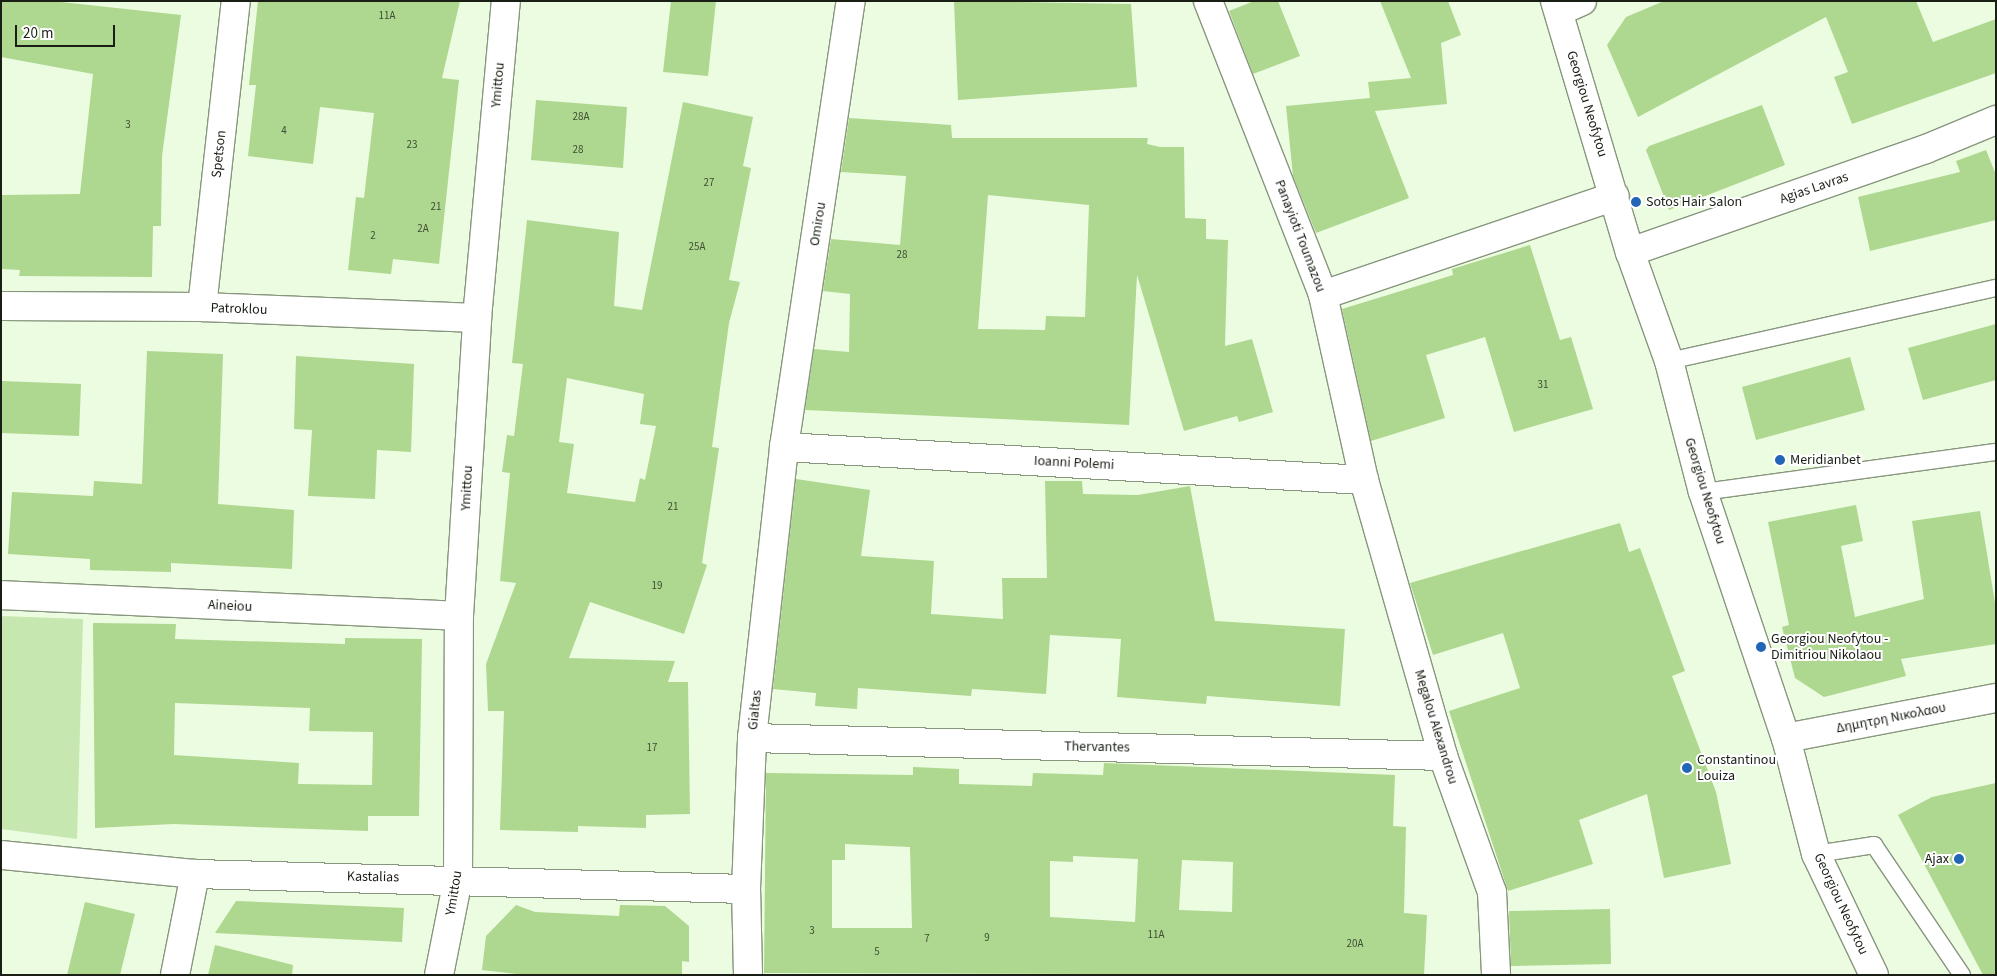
<!DOCTYPE html>
<html>
<head>
<meta charset="utf-8">
<style>
	body { margin:0 }
	#map { position:relative; width:1997px; height:976px; overflow:hidden; background:#ecfce1; font-family:"Source Sans 3",sans-serif }
	div>[style] { position:absolute }
	.green>* { inset:0; background:#c6e7af }
	.building>* { inset:0; background:#aed78f }
	.roads { filter:drop-shadow(1px 0 #88967e) drop-shadow(-1px 0 #88967e) drop-shadow(0 1px #88967e) drop-shadow(0 -1px #88967e) }
	.lane>* { height:16px; margin:-8px; padding:0 8px; transform-origin:8px; border-radius:8px; background:#fff }
	.street>* { height:28px; margin:-14px; padding:0 14px; transform-origin:14px; border-radius:14px; background:#fff }
	.secondary>* { height:28px; margin:-14px; padding:0 14px; transform-origin:14px; border-radius:14px; background:#fff }
	.dots>* { width:14px; height:14px; translate:-50% -50%; box-sizing:border-box; border:2px solid #fff; border-radius:50% }
	span { translate:-50% -50%; white-space:nowrap; text-align:center; line-height:1.15; -webkit-text-stroke:4px #fff; paint-order:stroke }
	.number-label { font-size:11px; color:#3e4d34 }
	.number-label span { -webkit-text-stroke-width:0 }
	.street-label { font-size:14px; color:#191f15 }
	.poi-label { font-size:14px; color:#191f15 }
	.left { translate:0 -50%; text-align:left }
	.right { translate:-100% -50%; text-align:right }
	.frame { position:absolute; inset:0; border:2px solid #191f15; pointer-events:none }
	.scale { position:absolute; left:15px; top:25px; width:100px; height:22px; box-sizing:border-box; border:2px solid #191f15; border-top:0; padding-left:6px; font-size:15px; line-height:18px; white-space:nowrap; color:#191f15; -webkit-text-stroke:4px #fff; paint-order:stroke }
</style>
</head>
<body>
<div id="map">
	<div class="green">
		<div style="clip-path:polygon(1px 616px,83px 619px,77px 839px,1px 829px)"></div>
	</div>
	<div class="building">
		<div style="clip-path:polygon(1px 1px,52px 1px,181px 15px,162px 156px,161px 226px,153px 226px,152px 277px,19px 276px,20px 270px,1px 269px,1px 195px,80px 194px,93px 74px,1px 57px)"></div>
		<div style="clip-path:polygon(258px 1px,460px 1px,442px 78px,459px 80px,439px 264px,393px 259px,391px 274px,348px 270px,356px 197px,364px 198px,374px 113px,320px 107px,313px 164px,248px 156px,256px 85px,249px 85px)"></div>
		<div style="clip-path:polygon(671px 1px,716px 1px,708px 76px,663px 72px)"></div>
		<div style="clip-path:polygon(954px 1px,1131px 4px,1137px 87px,958px 100px)"></div>
		<div style="clip-path:polygon(1254px 1px,1278px 1px,1300px 56px,1253px 74px,1229px 11px)"></div>
		<div style="clip-path:polygon(1380px 1px,1448px 1px,1461px 35px,1441px 43px,1447px 104px,1375px 111px,1409px 198px,1316px 233px,1293px 176px,1286px 106px,1370px 98px,1368px 82px,1411px 78px)"></div>
		<div style="clip-path:polygon(1664px 1px,1916px 1px,1933px 42px,1996px 19px,1996px 73px,1852px 124px,1834px 77px,1848px 72px,1826px 17px,1638px 117px,1607px 45px,1626px 17px)"></div>
		<div style="clip-path:polygon(536px 100px,627px 107px,623px 168px,531px 160px)"></div>
		<div style="clip-path:polygon(evenodd,683px 102px,753px 117px,743px 166px,751px 168px,729px 280px,740px 282px,729px 323px,712px 447px,719px 448px,702px 563px,707px 565px,684px 634px,590px 602px,569px 658px,675px 661px,668px 682px,688px 682px,690px 814px,646px 815px,646px 828px,578px 826px,578px 832px,500px 830px,504px 711px,488px 711px,486px 664px,516px 583px,500px 581px,510px 473px,502px 472px,507px 435px,514px 436px,523px 364px,512px 363px,527px 220px,619px 232px,614px 306px,642px 310px,683px 102px,567px 378px,644px 394px,640px 424px,656px 426px,645px 480px,640px 478px,635px 502px,567px 493px,574px 444px,559px 442px,567px 378px)"></div>
		<div style="clip-path:polygon(1762px 105px,1785px 165px,1669px 210px,1646px 150px,1649px 146px)"></div>
		<div style="clip-path:polygon(evenodd,849px 118px,951px 125px,952px 138px,1148px 138px,1147px 144px,1160px 147px,1184px 147px,1185px 218px,1206px 219px,1206px 239px,1228px 240px,1225px 346px,1252px 339px,1273px 412px,1239px 422px,1237px 416px,1184px 431px,1137px 275px,1129px 425px,805px 410px,814px 349px,849px 352px,850px 294px,823px 291px,831px 239px,900px 245px,906px 176px,841px 172px,849px 118px,988px 195px,1089px 205px,1085px 317px,1046px 316px,1045px 330px,978px 329px,988px 195px)"></div>
		<div style="clip-path:polygon(1986px 150px,1996px 175px,1996px 220px,1870px 251px,1858px 197px,1960px 172px,1956px 161px)"></div>
		<div style="clip-path:polygon(1530px 245px,1560px 340px,1571px 337px,1593px 409px,1514px 432px,1485px 337px,1426px 355px,1445px 418px,1371px 441px,1342px 309px,1453px 275px,1452px 269px)"></div>
		<div style="clip-path:polygon(1996px 324px,1996px 380px,1923px 400px,1908px 348px)"></div>
		<div style="clip-path:polygon(147px 351px,223px 354px,218px 504px,294px 510px,292px 569px,171px 563px,171px 572px,90px 570px,90px 559px,8px 554px,12px 492px,93px 496px,94px 481px,142px 484px)"></div>
		<div style="clip-path:polygon(296px 356px,414px 364px,411px 452px,377px 450px,375px 499px,308px 496px,312px 430px,294px 429px)"></div>
		<div style="clip-path:polygon(1850px 357px,1865px 410px,1756px 440px,1742px 387px)"></div>
		<div style="clip-path:polygon(1px 381px,81px 384px,79px 436px,1px 433px)"></div>
		<div style="clip-path:polygon(796px 479px,870px 490px,861px 556px,934px 561px,931px 614px,1003px 619px,1002px 578px,1047px 578px,1045px 481px,1082px 481px,1083px 494px,1138px 495px,1190px 486px,1215px 621px,1345px 629px,1340px 706px,1207px 696px,1206px 704px,1117px 697px,1121px 639px,1050px 635px,1046px 694px,972px 689px,971px 696px,858px 688px,857px 709px,815px 706px,816px 693px,773px 689px)"></div>
		<div style="clip-path:polygon(1856px 505px,1863px 541px,1841px 546px,1855px 617px,1924px 599px,1912px 521px,1980px 511px,1996px 609px,1996px 644px,1901px 659px,1906px 676px,1824px 697px,1795px 678px,1782px 627px,1789px 625px,1768px 522px)"></div>
		<div style="clip-path:polygon(1620px 523px,1629px 552px,1640px 548px,1685px 671px,1672px 676px,1716px 792px,1731px 864px,1664px 878px,1647px 794px,1579px 820px,1593px 864px,1508px 891px,1449px 711px,1520px 688px,1503px 633px,1433px 655px,1410px 583px)"></div>
		<div style="clip-path:polygon(evenodd,93px 623px,176px 624px,175px 639px,345px 644px,345px 638px,422px 639px,419px 816px,368px 816px,368px 831px,173px 824px,95px 828px,93px 623px,175px 703px,310px 708px,309px 731px,373px 732px,372px 785px,298px 784px,299px 763px,174px 755px,175px 703px)"></div>
		<div style="clip-path:polygon(evenodd,1104px 763px,1395px 775px,1393px 826px,1406px 827px,1404px 913px,1427px 915px,1424px 975px,764px 973px,766px 773px,913px 775px,913px 767px,959px 769px,959px 784px,1032px 786px,1033px 773px,1103px 775px,1104px 763px,845px 844px,910px 847px,912px 928px,832px 928px,832px 860px,845px 860px,845px 844px,1104px 763px,1073px 856px,1138px 859px,1135px 922px,1050px 917px,1050px 861px,1073px 862px,1073px 856px,1104px 763px,1182px 860px,1233px 862px,1232px 912px,1179px 910px,1182px 860px)"></div>
		<div style="clip-path:polygon(1996px 783px,1996px 975px,1983px 975px,1898px 815px,1932px 797px)"></div>
		<div style="clip-path:polygon(236px 901px,404px 908px,402px 942px,215px 933px)"></div>
		<div style="clip-path:polygon(85px 902px,135px 914px,120px 975px,67px 975px)"></div>
		<div style="clip-path:polygon(516px 905px,535px 912px,619px 916px,620px 905px,665px 906px,689px 926px,689px 962px,682px 961px,682px 975px,526px 975px,482px 970px,486px 936px)"></div>
		<div style="clip-path:polygon(1610px 909px,1611px 964px,1511px 966px,1509px 911px)"></div>
		<div style="clip-path:polygon(215px 945px,293px 965px,292px 975px,208px 975px)"></div>
	</div>
	<div class="roads">
		<div class="lane">
			<div style="left:1669px;top:361px;width:335px;rotate:-12.6deg"></div>
			<div style="left:1703px;top:492px;width:296px;rotate:-7.8deg"></div>
			<div style="left:1816px;top:854px;width:59px;rotate:-8.8deg"></div>
			<div style="left:1874px;top:845px;width:157px;rotate:55.9deg"></div>
		</div>
		<div class="street">
			<div style="left:1208px;top:1px;width:316px;rotate:68.6deg"></div>
			<div style="left:1323px;top:295px;width:189px;rotate:77.5deg"></div>
			<div style="left:1364px;top:480px;width:287px;rotate:74deg"></div>
			<div style="left:1443px;top:756px;width:145px;rotate:70.2deg"></div>
			<div style="left:1492px;top:892px;width:83px;rotate:87.2deg"></div>
			<div style="left:1560px;top:11px;width:24px;rotate:-24deg"></div>
			<div style="left:1630px;top:252px;width:313px;rotate:-19.2deg"></div>
			<div style="left:1926px;top:149px;width:76px;rotate:-22.5deg"></div>
			<div style="left:1323px;top:295px;width:308px;rotate:-18.7deg"></div>
			<div style="left:1px;top:306px;width:201px;rotate:0.3deg"></div>
			<div style="left:202px;top:307px;width:275px;rotate:2.3deg"></div>
			<div style="left:202px;top:307px;width:308px;rotate:-83.7deg"></div>
			<div style="left:784px;top:447px;width:581px;rotate:3.26deg"></div>
			<div style="left:1px;top:595px;width:458px;rotate:2.6deg"></div>
			<div style="left:752px;top:738px;width:691px;rotate:1.49deg"></div>
			<div style="left:1786px;top:738px;width:214px;rotate:-10.8deg"></div>
			<div style="left:1px;top:855px;width:195px;rotate:5.6deg"></div>
			<div style="left:195px;top:874px;width:551px;rotate:1.56deg"></div>
			<div style="left:175px;top:975px;width:103px;rotate:-78.8deg"></div>
			<div style="left:439px;top:975px;width:98px;rotate:-78.8deg"></div>
			<div style="left:458px;top:879px;width:263px;rotate:-89.8deg"></div>
			<div style="left:459px;top:616px;width:299px;rotate:-86.5deg"></div>
			<div style="left:477px;top:318px;width:318px;rotate:-84.8deg"></div>
			<div style="left:748px;top:975px;width:86px;rotate:-91.3deg"></div>
			<div style="left:746px;top:889px;width:151px;rotate:-87.7deg"></div>
			<div style="left:752px;top:738px;width:293px;rotate:-83.7deg"></div>
			<div style="left:784px;top:447px;width:451px;rotate:-81.5deg"></div>
		</div>
		<div class="secondary">
			<div style="left:1555px;top:1px;width:262px;rotate:73.4deg"></div>
			<div style="left:1630px;top:252px;width:116px;rotate:70.3deg"></div>
			<div style="left:1669px;top:361px;width:135px;rotate:75.5deg"></div>
			<div style="left:1703px;top:492px;width:260px;rotate:71.4deg"></div>
			<div style="left:1786px;top:738px;width:120px;rotate:75.5deg"></div>
			<div style="left:1816px;top:854px;width:134px;rotate:64.4deg"></div>
		</div>
	</div>
	<div class="dots">
		<div style="left:1636px;top:202px;background:#2264b5"></div>
		<div style="left:1780px;top:460px;background:#2264b5"></div>
		<div style="left:1761px;top:647px;background:#2264b5"></div>
		<div style="left:1687px;top:768px;background:#2264b5"></div>
		<div style="left:1959px;top:859px;background:#2264b5"></div>
	</div>
	<div class="number-label">
		<span style="left:387px;top:16px">11A</span>
		<span style="left:581px;top:117px">28A</span>
		<span style="left:128px;top:125px">3</span>
		<span style="left:284px;top:131px">4</span>
		<span style="left:412px;top:145px">23</span>
		<span style="left:578px;top:150px">28</span>
		<span style="left:709px;top:183px">27</span>
		<span style="left:436px;top:207px">21</span>
		<span style="left:423px;top:229px">2A</span>
		<span style="left:373px;top:236px">2</span>
		<span style="left:697px;top:247px">25A</span>
		<span style="left:902px;top:255px">28</span>
		<span style="left:1543px;top:385px">31</span>
		<span style="left:673px;top:507px">21</span>
		<span style="left:657px;top:586px">19</span>
		<span style="left:652px;top:748px">17</span>
		<span style="left:812px;top:931px">3</span>
		<span style="left:1156px;top:935px">11A</span>
		<span style="left:987px;top:938px">9</span>
		<span style="left:927px;top:939px">7</span>
		<span style="left:1355px;top:944px">20A</span>
		<span style="left:877px;top:952px">5</span>
	</div>
	<div class="street-label">
		<span style="left:498px;top:85px;rotate:-85deg">Ymittou</span>
		<span style="left:1587px;top:104px;rotate:73deg">Georgiou Neofytou</span>
		<span style="left:219px;top:154px;rotate:-84deg">Spetson</span>
		<span style="left:1814px;top:188px;rotate:-19deg">Agias Lavras</span>
		<span style="left:818px;top:224px;rotate:-81deg">Omirou</span>
		<span style="left:1300px;top:236px;rotate:69deg">Panayioti Toumazou</span>
		<span style="left:239px;top:309px;rotate:2deg">Patroklou</span>
		<span style="left:1074px;top:463px;rotate:3deg">Ioanni Polemi</span>
		<span style="left:467px;top:488px;rotate:-87deg">Ymittou</span>
		<span style="left:1705px;top:491px;rotate:73deg">Georgiou Neofytou</span>
		<span style="left:230px;top:606px;rotate:3deg">Aineiou</span>
		<span style="left:755px;top:710px;rotate:-84deg">Gialtas</span>
		<span style="left:1891px;top:718px;rotate:-11deg">Δημητρη Νικολαου</span>
		<span style="left:1436px;top:727px;rotate:73deg">Megalou Alexandrou</span>
		<span style="left:1097px;top:747px;rotate:1deg">Thervantes</span>
		<span style="left:373px;top:877px;rotate:1deg">Kastalias</span>
		<span style="left:454px;top:893px;rotate:-81deg">Ymittou</span>
		<span style="left:1841px;top:904px;rotate:65deg">Georgiou Neofytou</span>
	</div>
	<div class="poi-label">
		<span class="left" style="left:1646px;top:202px">Sotos Hair Salon</span>
		<span class="left" style="left:1790px;top:460px">Meridianbet</span>
		<span class="left" style="left:1771px;top:647px">Georgiou Neofytou -<br>Dimitriou Nikolaou</span>
		<span class="left" style="left:1697px;top:768px">Constantinou<br>Louiza</span>
		<span class="right" style="left:1949px;top:859px">Ajax</span>
	</div>
	<div class="frame"></div>
	<div class="scale">20 m</div>
</div>
</body>
</html>
